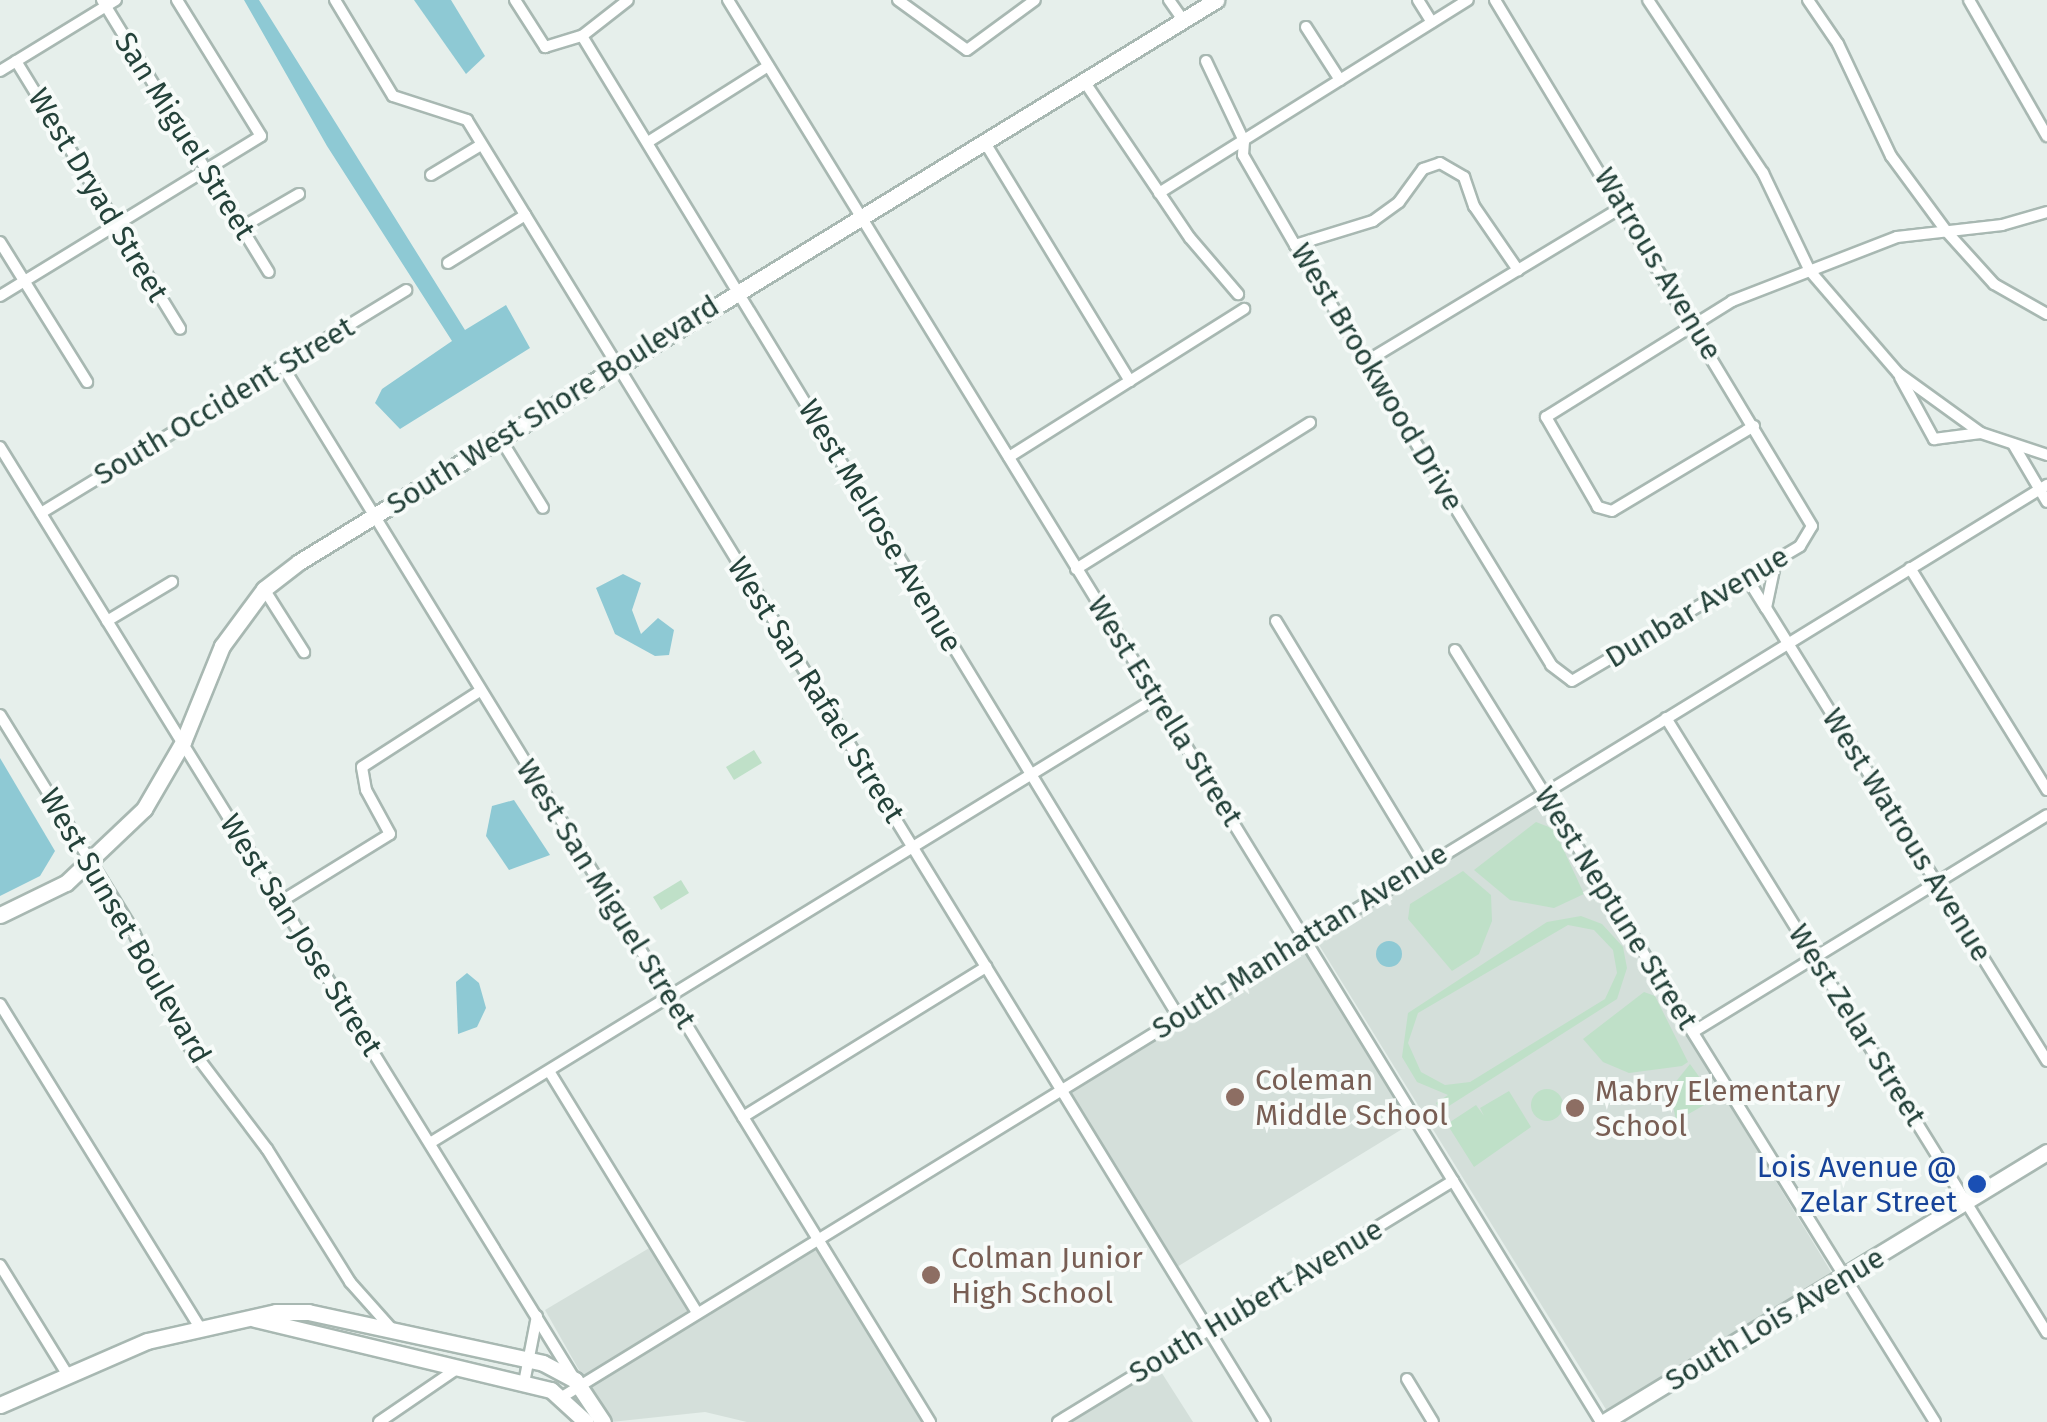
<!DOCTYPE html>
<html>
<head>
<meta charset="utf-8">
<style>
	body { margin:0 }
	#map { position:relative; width:2047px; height:1422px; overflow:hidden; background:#e6efeb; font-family:"Fira Sans",sans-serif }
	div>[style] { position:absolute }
	.built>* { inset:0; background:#d4dfda }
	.green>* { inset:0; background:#bfe0c8 }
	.round { border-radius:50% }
	.water>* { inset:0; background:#8ec9d4 }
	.roads { filter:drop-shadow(2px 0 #a8b8b2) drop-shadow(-2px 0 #a8b8b2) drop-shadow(0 2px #a8b8b2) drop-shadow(0 -2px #a8b8b2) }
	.street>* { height:10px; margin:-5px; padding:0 5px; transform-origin:5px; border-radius:5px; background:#fff }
	.secondary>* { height:15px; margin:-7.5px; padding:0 7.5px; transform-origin:7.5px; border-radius:7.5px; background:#fff }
	.dots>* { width:28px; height:28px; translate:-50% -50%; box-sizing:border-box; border:5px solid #f7fbf9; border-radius:50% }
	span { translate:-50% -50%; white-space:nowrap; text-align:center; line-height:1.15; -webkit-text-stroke:8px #f7fbf9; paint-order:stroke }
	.street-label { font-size:30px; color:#24423a }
	.education-label { font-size:30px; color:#785e54 }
	.left { translate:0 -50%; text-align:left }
	.transit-label { font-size:30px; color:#164399 }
	.right { translate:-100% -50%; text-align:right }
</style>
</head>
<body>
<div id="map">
	<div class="built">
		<div style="clip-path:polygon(1541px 796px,1833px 1275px,1607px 1411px,1316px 940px)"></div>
		<div style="clip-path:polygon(1307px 939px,1417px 1120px,1172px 1270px,1061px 1088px)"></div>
		<div style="clip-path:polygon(816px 1245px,923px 1422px,747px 1422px,705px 1412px,611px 1422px,588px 1386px)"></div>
		<div style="clip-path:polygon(651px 1247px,689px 1310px,583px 1377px,545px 1310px)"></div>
		<div style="clip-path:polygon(1158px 1367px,1193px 1422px,1067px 1422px,1129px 1384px)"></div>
	</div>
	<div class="green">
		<div style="clip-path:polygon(754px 750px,762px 763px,734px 780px,726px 767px)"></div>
		<div style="clip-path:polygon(1536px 822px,1554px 829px,1584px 894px,1554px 908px,1510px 900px,1474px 870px)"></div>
		<div style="clip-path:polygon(1463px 871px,1491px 895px,1492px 921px,1479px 954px,1452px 971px,1408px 919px,1410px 904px)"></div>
		<div style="clip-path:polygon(681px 880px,689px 893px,661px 910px,653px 897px)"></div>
		<div style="clip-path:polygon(evenodd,1581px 916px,1602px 924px,1623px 947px,1627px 968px,1617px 999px,1441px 1111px,1436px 1103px,1448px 1095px,1417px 1082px,1402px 1057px,1408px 1013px,1547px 922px,1581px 916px,1568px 925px,1594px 930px,1613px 950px,1617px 973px,1605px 999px,1470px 1082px,1445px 1085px,1421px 1072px,1408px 1043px,1418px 1013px,1568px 925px)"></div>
		<div style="clip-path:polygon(1644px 992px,1655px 996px,1688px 1062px,1682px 1066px,1629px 1073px,1603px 1062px,1583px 1039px)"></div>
		<div style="clip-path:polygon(1690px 1064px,1715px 1099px,1676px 1121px,1670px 1089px)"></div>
		<div class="round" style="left:1531px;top:1089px;width:32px;height:32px"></div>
		<div style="clip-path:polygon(1509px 1091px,1531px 1127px,1474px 1167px,1447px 1124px,1476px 1105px,1484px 1116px,1480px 1108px)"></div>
	</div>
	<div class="water">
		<div style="clip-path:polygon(244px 0,259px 0,465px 330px,506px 305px,530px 348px,400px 429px,375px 403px,382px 389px,452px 341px,327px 146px)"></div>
		<div style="clip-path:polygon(414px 0,451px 0,485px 56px,466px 74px)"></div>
		<div style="clip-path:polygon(623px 574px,641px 583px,632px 610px,641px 634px,658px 618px,674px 630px,669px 655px,655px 656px,615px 634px,596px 588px)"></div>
		<div style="clip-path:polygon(0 758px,55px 851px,40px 876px,0 896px)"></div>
		<div style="clip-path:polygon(514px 800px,550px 855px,509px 870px,486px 836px,492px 806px)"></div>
		<div class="round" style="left:1376px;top:941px;width:26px;height:26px"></div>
		<div style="clip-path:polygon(467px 973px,479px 983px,486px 1008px,477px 1027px,458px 1034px,456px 982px)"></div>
	</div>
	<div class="roads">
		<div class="street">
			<div style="left:102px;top:0;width:319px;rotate:58.5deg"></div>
			<div style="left:335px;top:0;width:112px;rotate:58.9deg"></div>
			<div style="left:393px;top:96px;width:78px;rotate:18deg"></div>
			<div style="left:467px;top:120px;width:1527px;rotate:58.5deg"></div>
			<div style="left:515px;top:0;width:56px;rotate:57.4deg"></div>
			<div style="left:545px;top:47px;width:39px;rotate:-17deg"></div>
			<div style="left:582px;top:36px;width:58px;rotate:-38deg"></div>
			<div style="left:728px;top:0;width:1669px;rotate:58.45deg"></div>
			<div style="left:898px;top:0;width:85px;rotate:35.9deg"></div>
			<div style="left:967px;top:50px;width:84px;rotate:-36.3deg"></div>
			<div style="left:1169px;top:0;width:24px;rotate:55deg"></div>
			<div style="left:1418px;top:0;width:26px;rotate:58deg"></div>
			<div style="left:1648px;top:0;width:208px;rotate:56.4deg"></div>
			<div style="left:1763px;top:173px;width:109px;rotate:64.4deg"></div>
			<div style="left:1810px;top:271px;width:135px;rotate:49.2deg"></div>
			<div style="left:1898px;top:373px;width:102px;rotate:35.9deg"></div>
			<div style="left:1981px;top:433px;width:70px;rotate:18.4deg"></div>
			<div style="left:1808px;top:0;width:53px;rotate:55.7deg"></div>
			<div style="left:1838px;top:44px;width:124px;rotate:64.7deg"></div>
			<div style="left:1891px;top:156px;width:94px;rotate:53.6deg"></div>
			<div style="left:1947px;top:232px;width:70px;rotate:47.9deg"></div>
			<div style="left:1994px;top:284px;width:61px;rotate:29.5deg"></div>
			<div style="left:1969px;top:0;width:157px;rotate:60.2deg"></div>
			<div style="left:1306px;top:27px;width:63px;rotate:57.3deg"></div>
			<div style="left:582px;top:36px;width:1147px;rotate:58.69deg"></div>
			<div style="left:16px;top:61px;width:314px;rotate:58.5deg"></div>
			<div style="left:1206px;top:61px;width:89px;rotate:64.6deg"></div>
			<div style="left:1244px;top:141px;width:14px;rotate:94deg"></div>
			<div style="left:1243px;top:155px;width:104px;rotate:60deg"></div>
			<div style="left:1295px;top:245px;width:492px;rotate:58.6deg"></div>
			<div style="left:1551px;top:665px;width:26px;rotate:37deg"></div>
			<div style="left:1572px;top:681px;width:265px;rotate:-30.6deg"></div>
			<div style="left:1800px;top:546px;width:23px;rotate:-59deg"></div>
			<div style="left:1812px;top:526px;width:614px;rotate:-121.08deg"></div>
			<div style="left:0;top:71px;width:136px;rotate:-31.5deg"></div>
			<div style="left:1084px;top:81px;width:189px;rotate:56deg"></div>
			<div style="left:1190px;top:238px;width:74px;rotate:49.4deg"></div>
			<div style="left:984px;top:141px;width:281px;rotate:58.7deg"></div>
			<div style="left:648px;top:142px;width:142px;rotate:-32.3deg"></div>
			<div style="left:431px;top:175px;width:58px;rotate:-31deg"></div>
			<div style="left:1159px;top:193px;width:364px;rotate:-32deg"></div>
			<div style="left:242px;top:227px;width:66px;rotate:-30.1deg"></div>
			<div style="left:0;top:242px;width:165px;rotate:58.1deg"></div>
			<div style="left:1295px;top:245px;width:82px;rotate:-17.1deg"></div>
			<div style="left:1373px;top:221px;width:32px;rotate:-36deg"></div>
			<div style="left:1399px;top:202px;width:41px;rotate:-54deg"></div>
			<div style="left:1423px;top:169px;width:18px;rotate:-19deg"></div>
			<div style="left:1440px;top:163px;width:28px;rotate:30deg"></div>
			<div style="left:1464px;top:177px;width:31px;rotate:71deg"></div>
			<div style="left:1474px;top:206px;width:78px;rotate:55.5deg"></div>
			<div style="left:448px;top:263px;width:91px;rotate:-31.9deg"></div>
			<div style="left:0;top:296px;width:306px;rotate:-31.5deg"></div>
			<div style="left:261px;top:136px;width:160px;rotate:-121.7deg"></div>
			<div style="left:1367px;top:361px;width:300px;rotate:-31.1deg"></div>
			<div style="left:282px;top:365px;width:1240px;rotate:58.49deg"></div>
			<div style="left:1900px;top:377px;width:71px;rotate:61.3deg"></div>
			<div style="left:1934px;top:439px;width:47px;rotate:-7.3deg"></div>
			<div style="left:1754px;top:426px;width:165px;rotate:149.1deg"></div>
			<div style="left:1612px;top:511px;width:15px;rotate:-164deg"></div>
			<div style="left:1598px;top:507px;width:104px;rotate:-120deg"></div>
			<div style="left:1546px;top:417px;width:219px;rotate:-31.9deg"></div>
			<div style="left:1732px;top:301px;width:177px;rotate:-21.2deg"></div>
			<div style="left:1897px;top:237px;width:106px;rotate:-6.5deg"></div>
			<div style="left:2002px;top:225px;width:47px;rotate:-16.1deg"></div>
			<div style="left:500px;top:438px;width:82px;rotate:58.4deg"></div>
			<div style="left:2013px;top:444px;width:67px;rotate:59.6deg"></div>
			<div style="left:0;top:447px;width:1096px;rotate:58.35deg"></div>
			<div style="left:1009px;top:457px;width:278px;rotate:-32.2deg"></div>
			<div style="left:41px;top:513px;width:428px;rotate:-31.4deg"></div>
			<div style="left:1776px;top:560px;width:49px;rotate:101.8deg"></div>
			<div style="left:1766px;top:608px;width:533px;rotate:58.19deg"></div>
			<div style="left:1910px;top:568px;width:261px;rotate:58.3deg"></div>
			<div style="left:1076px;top:569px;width:276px;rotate:-32deg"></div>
			<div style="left:1747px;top:578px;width:36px;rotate:58deg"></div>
			<div style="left:264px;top:589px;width:75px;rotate:57.6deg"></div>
			<div style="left:107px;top:621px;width:76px;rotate:-31deg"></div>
			<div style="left:1276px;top:621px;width:284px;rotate:58.8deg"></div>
			<div style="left:1455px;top:650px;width:909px;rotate:58.13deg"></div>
			<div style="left:0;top:715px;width:251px;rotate:58.3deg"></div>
			<div style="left:132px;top:929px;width:125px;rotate:64.5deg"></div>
			<div style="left:186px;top:1042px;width:134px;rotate:52.9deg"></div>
			<div style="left:267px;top:1149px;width:157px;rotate:58deg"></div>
			<div style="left:350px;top:1282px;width:62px;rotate:48.3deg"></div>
			<div style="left:1666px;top:718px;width:723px;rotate:58.22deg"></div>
			<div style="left:280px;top:902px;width:129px;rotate:-31.7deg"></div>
			<div style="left:390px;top:834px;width:50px;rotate:-118.6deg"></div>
			<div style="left:366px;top:790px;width:23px;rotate:-100deg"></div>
			<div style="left:362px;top:767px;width:140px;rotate:-32.8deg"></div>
			<div style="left:0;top:1004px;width:379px;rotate:58.3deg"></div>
			<div style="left:1693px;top:1032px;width:415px;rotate:-31.5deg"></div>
			<div style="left:549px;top:1071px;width:281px;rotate:58.5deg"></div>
			<div style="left:743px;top:1117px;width:286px;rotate:-31.7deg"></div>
			<div style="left:430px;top:1143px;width:852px;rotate:-31.51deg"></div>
			<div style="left:0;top:1265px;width:132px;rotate:58.4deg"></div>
			<div style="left:1407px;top:1379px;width:50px;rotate:58.8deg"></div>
			<div style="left:524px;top:1383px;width:68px;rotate:-79deg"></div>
			<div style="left:562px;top:1397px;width:1743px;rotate:-31.56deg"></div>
			<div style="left:379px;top:1422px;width:96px;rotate:-34.4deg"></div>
			<div style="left:1058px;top:1422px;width:463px;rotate:-31.4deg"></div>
		</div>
		<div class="secondary">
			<div style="left:0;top:915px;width:73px;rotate:-25.9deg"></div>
			<div style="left:66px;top:883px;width:108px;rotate:-43.5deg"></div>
			<div style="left:144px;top:809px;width:78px;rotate:-59.8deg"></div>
			<div style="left:183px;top:742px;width:104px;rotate:-67.9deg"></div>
			<div style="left:222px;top:646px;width:71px;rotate:-53.6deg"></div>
			<div style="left:264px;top:589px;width:44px;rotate:-37.6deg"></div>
			<div style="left:299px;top:562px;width:1076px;rotate:-31.5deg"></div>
			<div style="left:255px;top:1319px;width:304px;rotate:13.5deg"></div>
			<div style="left:551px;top:1390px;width:47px;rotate:42.4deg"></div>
			<div style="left:0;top:1405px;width:160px;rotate:-23.5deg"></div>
			<div style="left:147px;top:1341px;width:132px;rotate:-12.7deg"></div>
			<div style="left:276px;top:1312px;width:32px"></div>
			<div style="left:308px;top:1312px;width:240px;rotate:12.2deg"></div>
			<div style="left:543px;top:1363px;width:36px;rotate:28deg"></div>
			<div style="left:575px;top:1380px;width:50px;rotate:56.3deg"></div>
			<div style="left:1604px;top:1422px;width:519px;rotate:-31.36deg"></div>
		</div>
	</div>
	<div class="dots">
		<div style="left:1235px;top:1097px;background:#8d6e63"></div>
		<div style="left:1575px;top:1108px;background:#8d6e63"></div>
		<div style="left:1977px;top:1184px;background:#1a4fb4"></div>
		<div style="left:931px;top:1275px;background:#8d6e63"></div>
	</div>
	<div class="street-label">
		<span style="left:185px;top:136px;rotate:58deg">San Miguel Street</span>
		<span style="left:98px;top:195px;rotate:59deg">West Dryad Street</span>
		<span style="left:1658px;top:264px;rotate:59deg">Watrous Avenue</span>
		<span style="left:1377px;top:377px;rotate:59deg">West Brookwood Drive</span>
		<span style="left:224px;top:401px;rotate:-31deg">South Occident Street</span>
		<span style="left:553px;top:405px;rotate:-32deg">South West Shore Boulevard</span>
		<span style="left:880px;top:526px;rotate:59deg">West Melrose Avenue</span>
		<span style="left:1697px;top:607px;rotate:-31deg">Dunbar Avenue</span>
		<span style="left:816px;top:690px;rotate:58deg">West San Rafael Street</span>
		<span style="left:1165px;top:711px;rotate:58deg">West Estrella Street</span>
		<span style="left:1907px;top:835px;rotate:58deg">West Watrous Avenue</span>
		<span style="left:606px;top:894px;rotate:58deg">West San Miguel Street</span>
		<span style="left:1616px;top:908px;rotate:58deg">West Neptune Street</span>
		<span style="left:125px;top:926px;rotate:60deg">West Sunset Boulevard</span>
		<span style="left:301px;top:935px;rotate:58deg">West San Jose Street</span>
		<span style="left:1300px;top:941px;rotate:-32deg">South Manhattan Avenue</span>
		<span style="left:1857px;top:1025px;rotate:58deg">West Zelar Street</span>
		<span style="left:1256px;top:1301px;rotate:-31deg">South Hubert Avenue</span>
		<span style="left:1775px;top:1319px;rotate:-31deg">South Lois Avenue</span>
	</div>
	<div class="education-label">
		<span class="left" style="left:1255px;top:1097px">Coleman<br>Middle School</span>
		<span class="left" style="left:1595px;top:1108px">Mabry Elementary<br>School</span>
		<span class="left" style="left:951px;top:1275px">Colman Junior<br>High School</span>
	</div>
	<div class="transit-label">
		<span class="right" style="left:1957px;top:1184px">Lois Avenue @<br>Zelar Street</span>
	</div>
</div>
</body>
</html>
